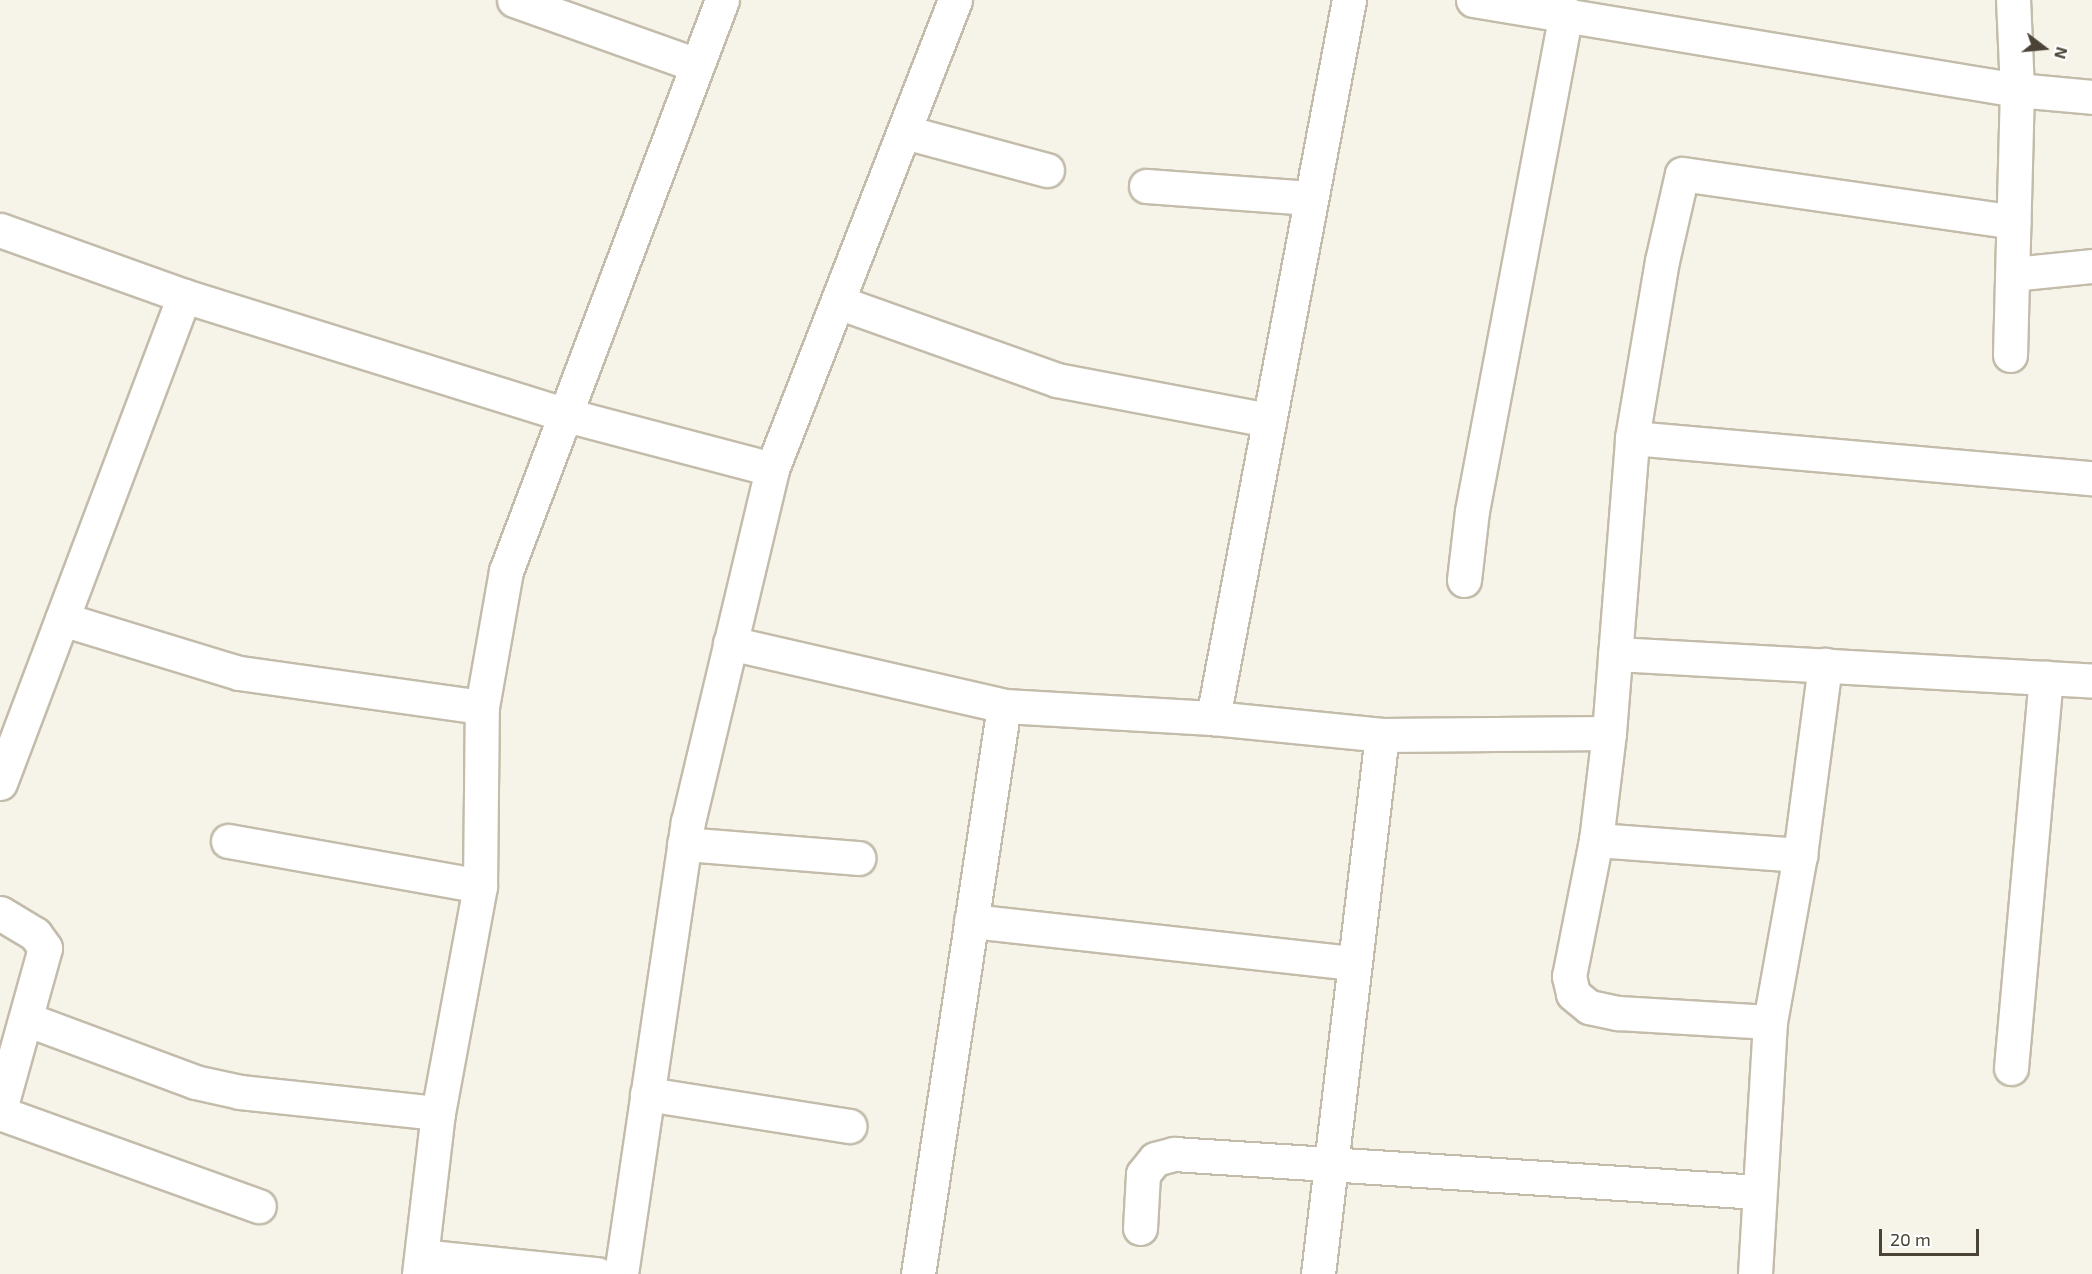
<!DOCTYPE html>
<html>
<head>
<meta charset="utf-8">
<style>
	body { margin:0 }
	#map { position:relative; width:2092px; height:1274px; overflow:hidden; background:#f6f3e9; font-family:"Exo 2",sans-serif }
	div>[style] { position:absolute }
	.roads { filter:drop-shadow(2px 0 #c3bcaa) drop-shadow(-2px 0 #c3bcaa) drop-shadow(0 2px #c3bcaa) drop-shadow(0 -2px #c3bcaa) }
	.minor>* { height:33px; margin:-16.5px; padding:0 16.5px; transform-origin:16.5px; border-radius:16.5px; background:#fff }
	span { translate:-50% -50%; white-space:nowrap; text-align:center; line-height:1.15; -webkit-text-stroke:4.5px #fff; paint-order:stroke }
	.north { position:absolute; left:2014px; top:18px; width:60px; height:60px; -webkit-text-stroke:4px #fff; paint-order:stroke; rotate:106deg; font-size:16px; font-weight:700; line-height:24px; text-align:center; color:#4b4436 }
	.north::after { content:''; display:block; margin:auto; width:21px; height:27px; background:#4b4436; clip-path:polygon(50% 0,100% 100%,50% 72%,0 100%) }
	.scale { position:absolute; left:1879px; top:1229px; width:100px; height:27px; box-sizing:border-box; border:3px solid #4b4436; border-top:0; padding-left:8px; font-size:18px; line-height:21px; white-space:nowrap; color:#4b4436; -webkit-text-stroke:4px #fff; paint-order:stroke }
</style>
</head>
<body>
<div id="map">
	<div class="roads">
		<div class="minor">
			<div style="left:514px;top:0;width:194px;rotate:19.6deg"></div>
			<div style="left:1349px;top:0;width:731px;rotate:100.73deg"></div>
			<div style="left:1213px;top:718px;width:170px;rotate:5.7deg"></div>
			<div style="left:1382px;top:735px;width:227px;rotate:-0.5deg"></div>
			<div style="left:1609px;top:733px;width:296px;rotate:-85.5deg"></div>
			<div style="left:1632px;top:438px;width:180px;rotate:-80.4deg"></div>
			<div style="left:1662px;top:261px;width:89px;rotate:-77.1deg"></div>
			<div style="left:1682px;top:174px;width:335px;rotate:8.2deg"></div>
			<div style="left:1473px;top:0;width:551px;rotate:9.39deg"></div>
			<div style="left:2017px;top:90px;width:75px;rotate:5.3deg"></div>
			<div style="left:905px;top:132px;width:147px;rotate:15deg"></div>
			<div style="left:1146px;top:186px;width:165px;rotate:4.2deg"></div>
			<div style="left:0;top:230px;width:195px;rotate:19.7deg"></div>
			<div style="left:184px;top:296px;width:400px;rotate:17.3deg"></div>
			<div style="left:566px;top:415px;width:213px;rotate:14.7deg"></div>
			<div style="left:2013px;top:274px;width:79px;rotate:-5.8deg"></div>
			<div style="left:838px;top:302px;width:232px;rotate:19.6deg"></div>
			<div style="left:1057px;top:380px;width:216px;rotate:10.7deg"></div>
			<div style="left:2010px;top:355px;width:265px;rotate:-88.5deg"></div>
			<div style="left:2017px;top:90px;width:90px;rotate:-92.5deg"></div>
			<div style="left:1632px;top:438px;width:462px;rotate:5deg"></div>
			<div style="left:1464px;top:580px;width:69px;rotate:-83.4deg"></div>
			<div style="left:1472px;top:511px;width:507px;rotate:-79.31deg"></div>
			<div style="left:62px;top:619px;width:185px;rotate:17deg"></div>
			<div style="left:239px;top:673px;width:245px;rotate:8deg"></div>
			<div style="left:730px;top:643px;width:281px;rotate:12.9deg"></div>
			<div style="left:1615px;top:654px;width:478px;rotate:3.2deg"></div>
			<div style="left:1609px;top:733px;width:108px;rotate:96.9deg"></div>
			<div style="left:1596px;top:840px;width:205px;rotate:4.2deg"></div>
			<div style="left:0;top:783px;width:521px;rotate:-69.3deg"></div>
			<div style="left:1596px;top:840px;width:139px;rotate:101.2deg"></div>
			<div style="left:1569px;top:976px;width:18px;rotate:77deg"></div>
			<div style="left:1573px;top:994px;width:21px;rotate:39deg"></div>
			<div style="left:1589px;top:1007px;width:30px;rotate:12deg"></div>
			<div style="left:1618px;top:1013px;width:152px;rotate:3.4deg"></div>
			<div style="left:228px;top:841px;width:256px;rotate:10.1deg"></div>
			<div style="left:684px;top:844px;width:175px;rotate:4.6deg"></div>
			<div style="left:0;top:913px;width:41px;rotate:31deg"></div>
			<div style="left:35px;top:934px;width:17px;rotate:54deg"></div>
			<div style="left:45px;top:948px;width:167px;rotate:105.6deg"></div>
			<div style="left:971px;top:921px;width:384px;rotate:6.3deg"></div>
			<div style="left:26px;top:1019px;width:180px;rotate:20.4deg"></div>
			<div style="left:195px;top:1082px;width:46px;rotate:12.5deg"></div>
			<div style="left:240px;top:1092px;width:199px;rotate:6.1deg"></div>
			<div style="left:2011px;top:1068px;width:392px;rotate:-84.9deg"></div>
			<div style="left:647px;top:1094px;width:205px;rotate:9deg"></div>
			<div style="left:0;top:1113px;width:275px;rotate:19.8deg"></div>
			<div style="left:1140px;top:1228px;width:54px;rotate:-86.8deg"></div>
			<div style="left:1143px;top:1174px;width:19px;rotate:-51deg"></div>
			<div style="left:1155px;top:1159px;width:20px;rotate:-15deg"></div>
			<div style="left:1174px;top:1154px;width:586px;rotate:3.72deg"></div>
			<div style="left:422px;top:1256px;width:176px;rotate:5.9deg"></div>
			<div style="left:419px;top:1274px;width:162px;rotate:-83.3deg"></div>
			<div style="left:438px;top:1113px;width:231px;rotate:-79.5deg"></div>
			<div style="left:480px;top:886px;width:179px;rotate:-89.4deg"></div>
			<div style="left:482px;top:707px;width:138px;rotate:-80deg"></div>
			<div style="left:506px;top:571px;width:610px;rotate:-69.28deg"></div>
			<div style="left:621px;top:1274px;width:457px;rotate:-81.6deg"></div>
			<div style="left:688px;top:822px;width:363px;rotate:-76.6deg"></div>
			<div style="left:772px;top:469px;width:503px;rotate:-68.68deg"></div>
			<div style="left:918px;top:1274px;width:574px;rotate:-81.39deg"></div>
			<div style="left:1004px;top:706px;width:209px;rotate:3.3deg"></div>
			<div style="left:1318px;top:1274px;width:543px;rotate:-83.23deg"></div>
			<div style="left:1755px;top:1274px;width:252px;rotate:-86.6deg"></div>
			<div style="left:1770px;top:1022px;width:170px;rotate:-79.8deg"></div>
			<div style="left:1800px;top:855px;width:192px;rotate:-82.5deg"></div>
		</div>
	</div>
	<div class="north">N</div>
	<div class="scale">20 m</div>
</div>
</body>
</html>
